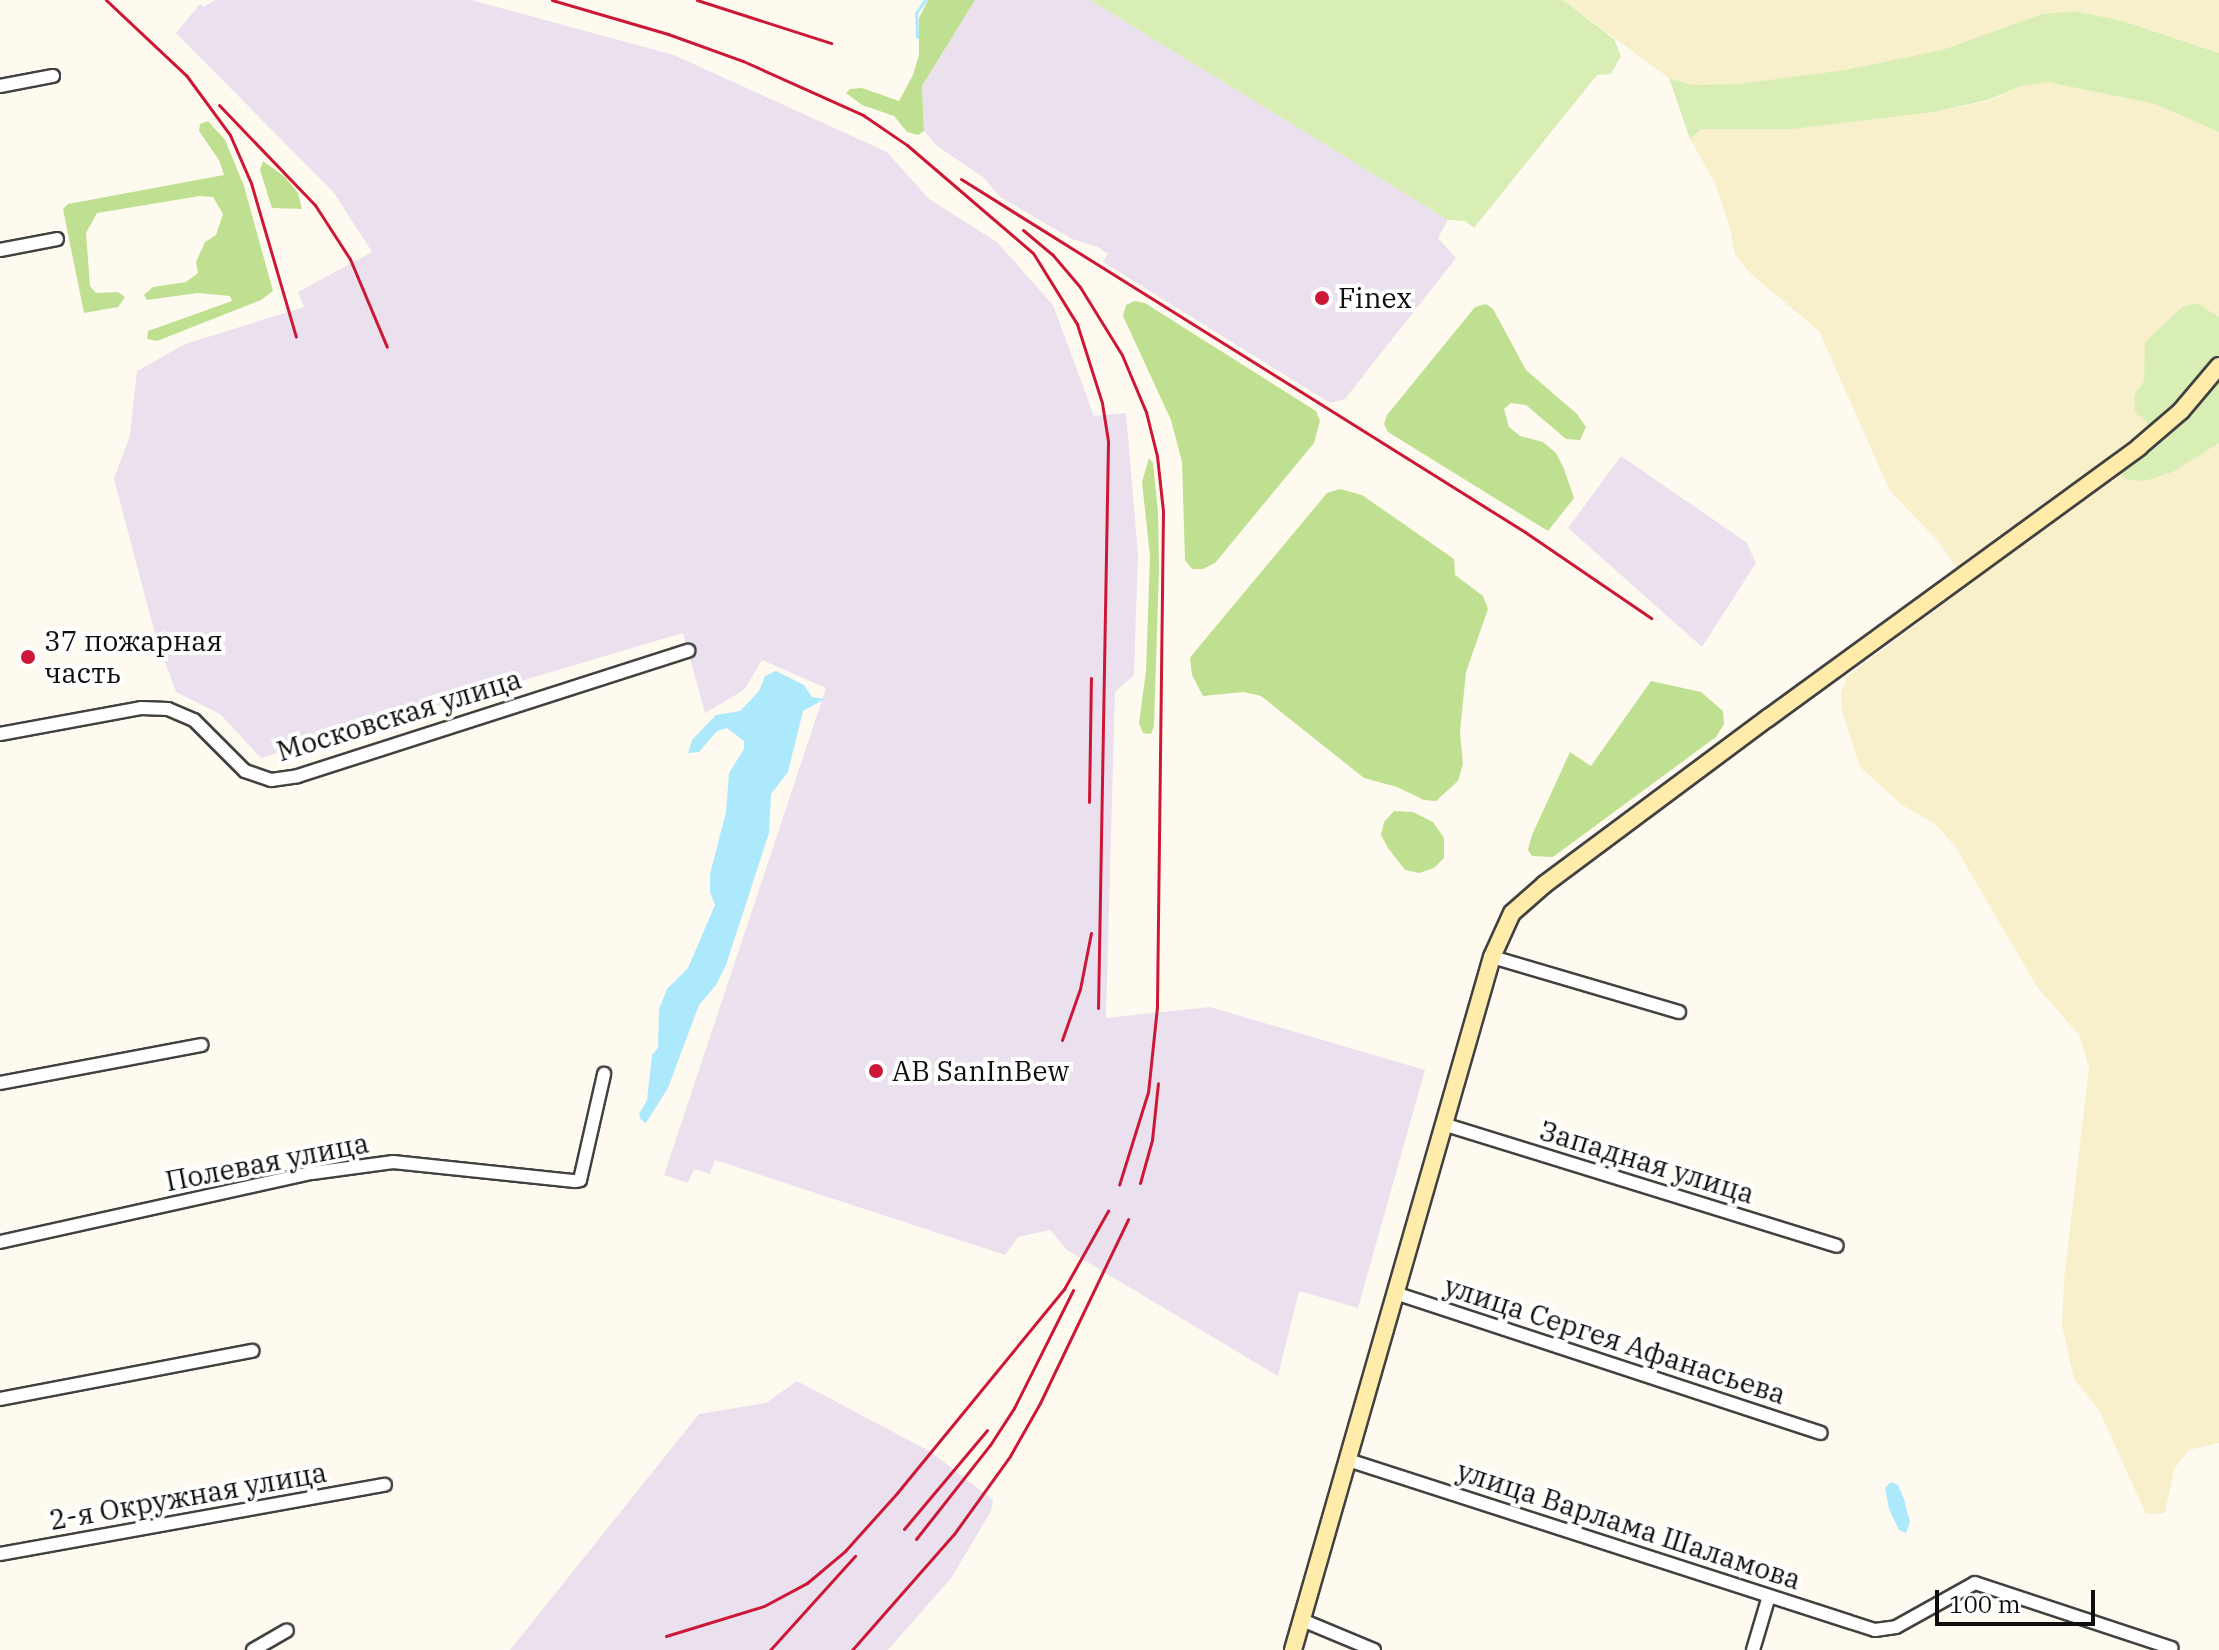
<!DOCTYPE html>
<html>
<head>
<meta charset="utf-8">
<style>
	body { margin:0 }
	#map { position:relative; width:2219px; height:1650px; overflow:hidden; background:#fffaef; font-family:"IBM Plex Serif",serif }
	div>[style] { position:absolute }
	.industrial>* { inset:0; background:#ebe1ee }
	.farmland>* { inset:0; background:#f8efcb }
	.green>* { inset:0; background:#d9eeb4 }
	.forest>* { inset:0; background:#bfe091 }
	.water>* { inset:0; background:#ade9fc }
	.stream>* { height:3px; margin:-1.5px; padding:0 1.5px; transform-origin:1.5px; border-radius:1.5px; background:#ade9fc }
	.roads { filter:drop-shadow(2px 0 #414141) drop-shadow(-2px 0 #414141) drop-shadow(0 2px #414141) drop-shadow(0 -2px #414141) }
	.street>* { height:12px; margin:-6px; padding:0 6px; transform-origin:6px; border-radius:6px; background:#fff }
	.secondary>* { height:16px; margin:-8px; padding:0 8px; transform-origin:8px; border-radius:8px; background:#ffebaa }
	.rail>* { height:3px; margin:-1.5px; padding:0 1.5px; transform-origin:1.5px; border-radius:1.5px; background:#cd1737 }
	.dots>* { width:22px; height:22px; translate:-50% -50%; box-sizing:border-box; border:4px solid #fff; border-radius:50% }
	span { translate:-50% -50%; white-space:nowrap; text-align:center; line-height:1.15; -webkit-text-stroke:8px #fff; paint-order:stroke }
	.poi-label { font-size:28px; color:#0e0e0e }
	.left { translate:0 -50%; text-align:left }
	.street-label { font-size:28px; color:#0e0e0e }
	.scale { position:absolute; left:1935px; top:1590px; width:160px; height:36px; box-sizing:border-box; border:4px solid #0e0e0e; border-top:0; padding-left:10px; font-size:24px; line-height:28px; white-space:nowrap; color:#0e0e0e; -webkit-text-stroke:6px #fff; paint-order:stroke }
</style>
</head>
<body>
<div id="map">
	<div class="industrial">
		<div style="clip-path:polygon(215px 0,471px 0,674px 55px,887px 152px,929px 199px,997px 242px,1053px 305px,1094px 416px,1126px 413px,1138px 554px,1134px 675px,1115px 692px,1106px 1018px,1210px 1007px,1425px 1070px,1358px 1308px,1299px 1291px,1278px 1376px,1067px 1250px,1050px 1230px,1018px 1237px,1005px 1255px,715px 1160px,710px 1174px,694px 1169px,688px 1183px,664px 1175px,826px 688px,762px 660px,744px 690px,705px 713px,683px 633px,261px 758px,220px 714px,176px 692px,155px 634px,114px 479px,130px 435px,137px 371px,185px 344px,304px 307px,298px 292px,372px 252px,334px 193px,176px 33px,200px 4px,203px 7px)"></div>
		<div style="clip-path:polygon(975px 0,1090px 0,1448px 220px,1438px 238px,1456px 258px,1345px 399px,1330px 403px,1103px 262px,1108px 254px,1098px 247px,1072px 239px,1000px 197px,983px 177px,937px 146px,924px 131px,922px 86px)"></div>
		<div style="clip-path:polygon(1621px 456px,1746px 542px,1756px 563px,1702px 647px,1568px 528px)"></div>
		<div style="clip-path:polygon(797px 1381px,931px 1452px,993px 1500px,991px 1511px,952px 1577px,888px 1650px,510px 1650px,699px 1414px,766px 1403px)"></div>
	</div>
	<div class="farmland">
		<div style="clip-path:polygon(1563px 0,2219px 0,2219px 53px,2123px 21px,2074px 11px,2042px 14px,1942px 50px,1845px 70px,1737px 84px,1692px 85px,1669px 78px)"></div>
		<div style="clip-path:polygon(2047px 82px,2155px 104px,2219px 132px,2219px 317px,2197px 303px,2182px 307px,2146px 342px,2144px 381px,2134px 395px,2149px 425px,2151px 440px,2128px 480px,2145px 481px,2173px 472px,2219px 443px,2219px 1443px,2189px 1450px,2174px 1469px,2165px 1513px,2146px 1514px,2100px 1412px,2074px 1379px,2062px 1325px,2064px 1279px,2089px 1068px,2080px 1036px,2037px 987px,1954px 845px,1934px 823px,1902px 805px,1860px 767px,1842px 711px,1841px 692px,1849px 675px,1969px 585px,1937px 540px,1890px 491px,1819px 331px,1750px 273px,1735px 254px,1730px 228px,1715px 183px,1690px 139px,1701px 129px,1793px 129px,1934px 112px,1988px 101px,2018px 87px)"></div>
	</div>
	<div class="green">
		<div style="clip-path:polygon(1090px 0,1563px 0,1614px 39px,1621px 56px,1611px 74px,1597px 75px,1474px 228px,1465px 221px,1448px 220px)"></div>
		<div style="clip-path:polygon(2074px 11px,2123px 21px,2219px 53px,2219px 132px,2155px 104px,2047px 82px,2018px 87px,1988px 100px,1934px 112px,1793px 129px,1701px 129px,1690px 139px,1669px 78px,1692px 85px,1737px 84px,1845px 70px,1942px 50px,2042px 14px)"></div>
		<div style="clip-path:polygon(2197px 303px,2219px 317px,2219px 443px,2173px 472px,2145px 481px,2128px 480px,2117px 471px,2151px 440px,2149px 425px,2135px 411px,2134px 395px,2144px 381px,2145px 342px,2182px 307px)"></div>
	</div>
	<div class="forest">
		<div style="clip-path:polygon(928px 0,975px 0,922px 86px,924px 131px,918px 135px,907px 132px,894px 116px,862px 105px,846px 93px,850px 89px,862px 88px,899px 101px,913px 75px,919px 55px,919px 18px)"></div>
		<div style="clip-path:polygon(208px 121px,225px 140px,244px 186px,273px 291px,261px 300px,157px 341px,147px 339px,148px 331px,232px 301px,230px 296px,197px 293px,147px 300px,144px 295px,153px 287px,186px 282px,198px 273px,196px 262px,205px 242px,216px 235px,223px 214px,213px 197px,200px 196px,97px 213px,86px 233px,90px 286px,96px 293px,118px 292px,125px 297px,118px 307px,84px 313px,63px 209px,68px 204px,224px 175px,219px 160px,199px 131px,200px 124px)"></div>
		<div style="clip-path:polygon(263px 161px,285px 177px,298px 193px,302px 209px,272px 208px,260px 170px)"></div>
		<div style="clip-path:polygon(1134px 301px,1145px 303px,1316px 411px,1320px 421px,1314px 443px,1215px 563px,1203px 569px,1192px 569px,1185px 560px,1182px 462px,1171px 420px,1123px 316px,1126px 305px)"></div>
		<div style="clip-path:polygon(1486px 304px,1493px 309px,1526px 370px,1577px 414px,1586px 427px,1580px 440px,1566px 439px,1526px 405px,1511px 403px,1504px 409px,1509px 427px,1520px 436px,1543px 442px,1556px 453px,1564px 469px,1574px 498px,1548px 531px,1388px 432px,1384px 424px,1387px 415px,1475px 307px)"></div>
		<div style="clip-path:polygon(1149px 458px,1153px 463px,1158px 511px,1159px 569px,1154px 726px,1151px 734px,1143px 733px,1139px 723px,1146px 671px,1150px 556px,1142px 482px)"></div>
		<div style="clip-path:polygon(1340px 489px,1362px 495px,1454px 559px,1455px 575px,1483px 596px,1488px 609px,1466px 672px,1460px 732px,1463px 764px,1458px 781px,1436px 801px,1424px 800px,1397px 787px,1364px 778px,1261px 696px,1244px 692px,1203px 696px,1192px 675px,1190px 658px,1197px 649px,1327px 493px)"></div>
		<div style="clip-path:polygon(1651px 681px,1701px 692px,1723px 711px,1724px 724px,1716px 737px,1553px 857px,1532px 856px,1528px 850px,1532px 835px,1570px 752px,1591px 766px)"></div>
		<div style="clip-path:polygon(1394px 811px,1413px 812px,1433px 822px,1444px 838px,1444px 858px,1434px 868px,1419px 873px,1405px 870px,1388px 848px,1381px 835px,1384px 822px)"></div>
	</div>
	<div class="water">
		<div style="clip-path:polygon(776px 671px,804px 685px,812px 697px,825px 699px,803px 711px,788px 772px,771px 794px,769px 833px,726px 965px,716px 985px,699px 1005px,668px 1088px,646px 1123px,641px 1120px,639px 1114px,647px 1100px,652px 1055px,658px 1048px,659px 1009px,667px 989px,688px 968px,715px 905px,710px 892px,710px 874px,726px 812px,729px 773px,744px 749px,744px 741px,727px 728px,717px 731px,699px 752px,688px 753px,692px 740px,716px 715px,740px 711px,759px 691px,765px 676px)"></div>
		<div style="clip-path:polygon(1891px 1482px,1898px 1485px,1904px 1499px,1910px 1522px,1906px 1533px,1899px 1530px,1889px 1509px,1885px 1488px)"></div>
	</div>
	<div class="stream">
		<div style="left:917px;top:37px;width:24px;rotate:-92deg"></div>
		<div style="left:916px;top:13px;width:16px;rotate:-55deg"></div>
	</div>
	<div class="roads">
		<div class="street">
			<div style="left:0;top:86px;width:54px;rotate:-10.7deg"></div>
			<div style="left:0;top:250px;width:58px;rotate:-10.9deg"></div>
			<div style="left:0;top:734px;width:143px;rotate:-10.4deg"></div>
			<div style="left:141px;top:708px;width:27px;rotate:2deg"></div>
			<div style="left:168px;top:709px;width:28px;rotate:23deg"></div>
			<div style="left:194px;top:720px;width:72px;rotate:45deg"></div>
			<div style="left:245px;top:771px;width:28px;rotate:19deg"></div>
			<div style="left:271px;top:780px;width:27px;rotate:-8deg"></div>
			<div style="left:298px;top:776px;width:410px;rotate:-17.8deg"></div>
			<div style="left:1492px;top:957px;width:195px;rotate:16.4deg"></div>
			<div style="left:0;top:1083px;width:205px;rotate:-10.7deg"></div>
			<div style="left:1443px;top:1124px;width:412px;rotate:17.2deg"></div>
			<div style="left:0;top:1242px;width:320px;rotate:-12.5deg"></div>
			<div style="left:312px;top:1173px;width:82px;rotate:-7.7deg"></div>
			<div style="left:393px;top:1162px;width:183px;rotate:6deg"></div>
			<div style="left:575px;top:1181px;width:5px;rotate:-11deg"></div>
			<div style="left:580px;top:1180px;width:109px;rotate:-77.2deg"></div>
			<div style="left:1395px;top:1293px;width:448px;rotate:18.2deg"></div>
			<div style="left:0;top:1399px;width:257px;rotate:-10.8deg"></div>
			<div style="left:1348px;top:1460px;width:554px;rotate:17.88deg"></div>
			<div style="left:1875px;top:1630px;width:21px;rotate:-8deg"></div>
			<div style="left:1896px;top:1627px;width:90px;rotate:-29.1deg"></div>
			<div style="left:1975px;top:1583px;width:207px;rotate:18.3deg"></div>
			<div style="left:0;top:1554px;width:391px;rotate:-10.2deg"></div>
			<div style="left:1302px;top:1620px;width:78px;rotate:22.6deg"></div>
			<div style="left:253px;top:1650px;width:39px;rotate:-30deg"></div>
			<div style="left:1753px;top:1650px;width:56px;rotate:-73.5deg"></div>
		</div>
		<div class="secondary">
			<div style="left:1293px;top:1650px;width:721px;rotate:-73.98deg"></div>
			<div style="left:1492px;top:957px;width:48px;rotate:-65.6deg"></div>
			<div style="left:1512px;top:913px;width:44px;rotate:-41.3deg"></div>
			<div style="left:1545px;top:884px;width:278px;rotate:-36.7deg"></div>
			<div style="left:1768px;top:718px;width:459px;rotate:-36.1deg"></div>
			<div style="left:2139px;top:447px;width:55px;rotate:-40.6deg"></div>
			<div style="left:2181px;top:411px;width:59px;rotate:-49.8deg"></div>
		</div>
	</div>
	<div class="rail">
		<div style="left:106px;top:0;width:110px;rotate:43.2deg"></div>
		<div style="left:186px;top:75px;width:74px;rotate:53.7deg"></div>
		<div style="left:230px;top:135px;width:52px;rotate:66.4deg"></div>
		<div style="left:251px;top:183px;width:160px;rotate:73.7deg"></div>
		<div style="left:552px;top:0;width:121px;rotate:16.3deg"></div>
		<div style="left:668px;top:34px;width:80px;rotate:19.8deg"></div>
		<div style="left:743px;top:61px;width:132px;rotate:24.2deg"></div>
		<div style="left:863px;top:115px;width:53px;rotate:34.3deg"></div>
		<div style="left:907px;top:145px;width:166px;rotate:40.6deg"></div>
		<div style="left:1033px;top:253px;width:84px;rotate:58.2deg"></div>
		<div style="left:1077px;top:324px;width:83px;rotate:72.4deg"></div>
		<div style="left:1102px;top:403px;width:39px;rotate:81deg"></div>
		<div style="left:1108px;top:442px;width:566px;rotate:91.01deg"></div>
		<div style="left:697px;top:0;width:141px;rotate:17.8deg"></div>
		<div style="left:219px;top:105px;width:139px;rotate:46.2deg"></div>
		<div style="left:315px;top:205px;width:64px;rotate:57.1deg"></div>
		<div style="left:350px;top:259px;width:95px;rotate:67.2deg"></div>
		<div style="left:961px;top:179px;width:665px;rotate:32.04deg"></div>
		<div style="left:1525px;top:532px;width:153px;rotate:34.3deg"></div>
		<div style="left:1023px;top:230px;width:38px;rotate:40deg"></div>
		<div style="left:1052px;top:254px;width:43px;rotate:49.7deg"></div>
		<div style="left:1080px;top:287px;width:80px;rotate:58.3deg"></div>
		<div style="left:1122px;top:355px;width:62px;rotate:67.2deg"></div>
		<div style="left:1146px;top:412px;width:45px;rotate:76deg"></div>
		<div style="left:1157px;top:456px;width:55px;rotate:83.8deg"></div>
		<div style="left:1163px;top:511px;width:496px;rotate:90.7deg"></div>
		<div style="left:1157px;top:1007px;width:85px;rotate:96deg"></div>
		<div style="left:1148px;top:1092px;width:97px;rotate:107.3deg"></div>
		<div style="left:1089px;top:802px;width:124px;rotate:-89.1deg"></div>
		<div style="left:1062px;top:1040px;width:54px;rotate:-70.6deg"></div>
		<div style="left:1080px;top:989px;width:57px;rotate:-78.9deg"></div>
		<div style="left:1140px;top:1183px;width:45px;rotate:-74.4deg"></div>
		<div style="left:1152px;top:1140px;width:57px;rotate:-84deg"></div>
		<div style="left:904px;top:1529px;width:129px;rotate:-50deg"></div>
		<div style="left:916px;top:1539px;width:120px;rotate:-51.8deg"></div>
		<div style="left:990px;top:1445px;width:44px;rotate:-57deg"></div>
		<div style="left:1014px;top:1408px;width:132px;rotate:-63.4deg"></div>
		<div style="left:666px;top:1636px;width:102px;rotate:-17deg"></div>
		<div style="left:764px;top:1606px;width:49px;rotate:-28.1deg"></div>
		<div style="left:807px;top:1583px;width:50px;rotate:-40.1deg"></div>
		<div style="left:845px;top:1551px;width:78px;rotate:-48.1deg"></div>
		<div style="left:897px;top:1493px;width:264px;rotate:-50.7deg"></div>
		<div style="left:1064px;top:1289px;width:90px;rotate:-60.6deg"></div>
		<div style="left:770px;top:1650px;width:127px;rotate:-47.9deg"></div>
		<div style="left:852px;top:1650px;width:154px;rotate:-48.7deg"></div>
		<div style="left:954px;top:1534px;width:96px;rotate:-54.3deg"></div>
		<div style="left:1010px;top:1456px;width:61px;rotate:-60.5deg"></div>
		<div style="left:1040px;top:1403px;width:204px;rotate:-64.4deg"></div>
	</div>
	<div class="dots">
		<div style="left:1322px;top:298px;background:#cd1737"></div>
		<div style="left:28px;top:657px;background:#cd1737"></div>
		<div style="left:876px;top:1071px;background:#cd1737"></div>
	</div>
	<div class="poi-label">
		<span class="left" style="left:1338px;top:298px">Finex</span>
		<span class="left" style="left:44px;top:657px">37 пожарная<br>часть</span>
		<span class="left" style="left:892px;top:1071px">AB SanInBew</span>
	</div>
	<div class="street-label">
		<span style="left:399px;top:715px;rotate:-17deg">Московская улица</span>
		<span style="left:267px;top:1162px;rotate:-11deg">Полевая улица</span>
		<span style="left:1647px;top:1162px;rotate:17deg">Западная улица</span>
		<span style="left:1615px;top:1340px;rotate:18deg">улица Сергея Афанасьева</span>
		<span style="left:188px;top:1496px;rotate:-10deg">2-я Окружная улица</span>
		<span style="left:1629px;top:1525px;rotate:18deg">улица Варлама Шаламова</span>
	</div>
	<div class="scale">100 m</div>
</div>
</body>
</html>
